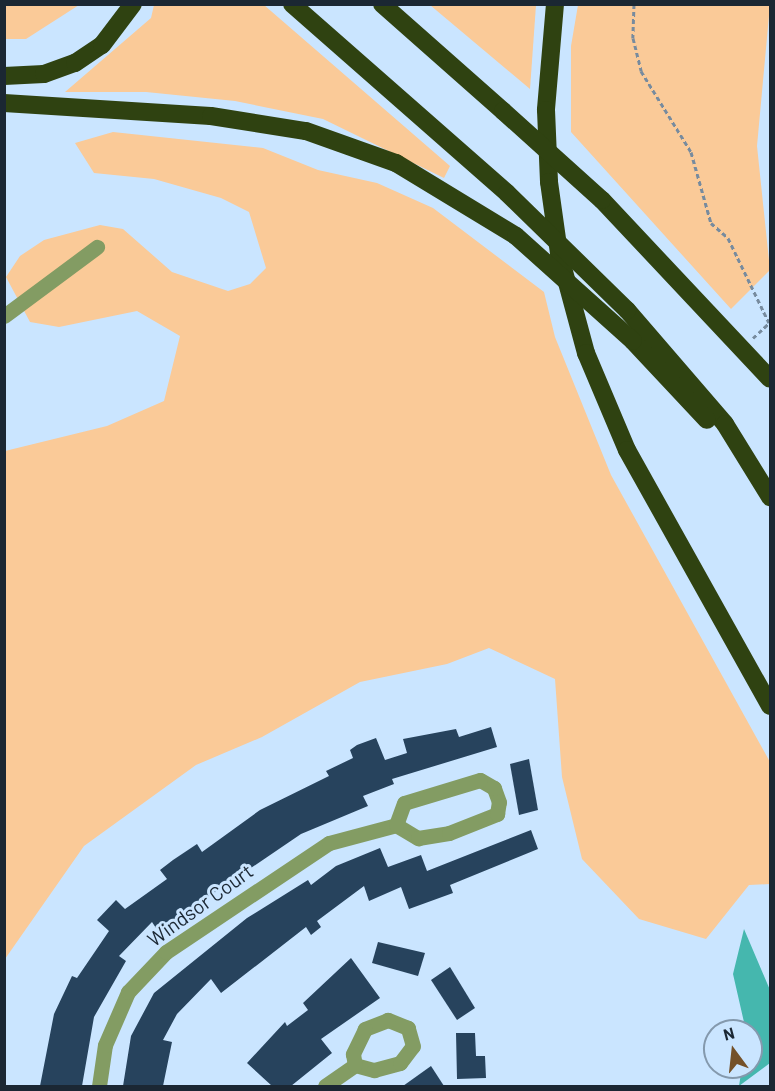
<!DOCTYPE html>
<html>
<head>
<meta charset="utf-8">
<style>
	body { margin:0 }
	#map { position:relative; width:775px; height:1091px; overflow:hidden; background:#cae5ff; font-family:Barlow,sans-serif }
	div>[style] { position:absolute }
	.green>* { inset:0; background:#faca98 }
	.water>* { inset:0; background:#45b7ae }
	.building>* { inset:0; background:#27435d }
	.path>* { height:3px; margin-top:-1.5px; transform-origin:0; background:repeating-linear-gradient(90deg,#778b9e 0 4.5px,transparent 0 7.5px) }
	.minor>* { height:15px; margin:-7.5px; padding:0 7.5px; transform-origin:7.5px; border-radius:7.5px; background:#839c63 }
	.motorway>* { height:18px; margin:-9px; padding:0 9px; transform-origin:9px; border-radius:9px; background:#2f4211 }
	.motorway-bridge>* { height:18px; margin:-9px; padding:0 9px; transform-origin:9px; border-radius:9px; background:#2f4211 }
	span { translate:-50% -50%; white-space:nowrap; text-align:center; line-height:1.15; -webkit-text-stroke:6px #cae5ff; paint-order:stroke }
	.street-label { font-size:20px; color:#1b2733 }
	.frame { position:absolute; inset:0; border:6px solid #1b2733; pointer-events:none }
	.north { position:absolute; left:703px; top:1019px; width:60px; height:60px; box-sizing:border-box; background:#cae5ff; border:2px solid #8499ad; border-radius:50%; rotate:345deg; font-size:16px; font-weight:700; line-height:24px; text-align:center; color:#1b2733 }
	.north::after { content:''; display:block; margin:auto; width:21px; height:27px; background:#745129; clip-path:polygon(50% 0,100% 100%,50% 72%,0 100%) }
</style>
</head>
<body>
<div id="map">
	<div class="green">
		<div style="clip-path:polygon(4px 5px,5px 4px,79px 5px,26px 39px,5px 39px)"></div>
		<div style="clip-path:polygon(154px 5px,264px 5px,450px 166px,444px 178px,323px 119px,235px 101px,146px 92px,65px 92px,151px 18px)"></div>
		<div style="clip-path:polygon(430px 5px,536px 5px,530px 89px)"></div>
		<div style="clip-path:polygon(578px 5px,770px 5px,757px 146px,770px 270px,731px 309px,571px 132px,571px 46px)"></div>
		<div style="clip-path:polygon(113px 132px,263px 148px,318px 170px,377px 183px,433px 208px,544px 292px,555px 337px,611px 475px,770px 762px,770px 884px,749px 885px,706px 939px,639px 919px,582px 859px,562px 777px,555px 679px,489px 648px,447px 664px,360px 682px,262px 737px,196px 765px,84px 846px,5px 959px,5px 451px,107px 426px,164px 401px,180px 336px,137px 311px,59px 327px,30px 322px,6px 277px,20px 256px,44px 240px,100px 225px,123px 229px,172px 272px,228px 291px,250px 284px,266px 268px,249px 212px,221px 198px,154px 179px,94px 173px,75px 143px)"></div>
	</div>
	<div class="water">
		<div style="clip-path:polygon(744px 929px,770px 990px,770px 1063px,739px 1086px,742px 1067px,751px 1067px,751px 1031px,746px 1031px,733px 974px)"></div>
	</div>
	<div class="building">
		<div style="clip-path:polygon(491px 727px,497px 747px,392px 779px,394px 784px,363px 796px,368px 806px,301px 834px,158px 931px,152px 922px,119px 956px,126px 961px,94px 1017px,82px 1086px,40px 1086px,54px 1014px,72px 976px,77px 978px,109px 931px,97px 920px,116px 900px,125px 909px,167px 879px,160px 870px,173px 860px,197px 844px,202px 852px,260px 810px,329px 776px,326px 771px,353px 758px,350px 750px,357px 745px,376px 738px,385px 760px,407px 753px,403px 739px,456px 729px,459px 737px)"></div>
		<div style="clip-path:polygon(529px 759px,538px 810px,519px 815px,510px 764px)"></div>
		<div style="clip-path:polygon(531px 830px,538px 849px,450px 885px,453px 893px,409px 909px,401px 887px,369px 901px,364px 886px,317px 921px,321px 927px,311px 935px,306px 927px,221px 993px,211px 979px,177px 1014px,163px 1040px,172px 1042px,163px 1086px,123px 1086px,131px 1036px,154px 993px,247px 918px,308px 880px,311px 885px,336px 866px,380px 848px,388px 867px,421px 855px,427px 871px)"></div>
		<div style="clip-path:polygon(378px 942px,425px 953px,418px 976px,372px 963px)"></div>
		<div style="clip-path:polygon(351px 958px,380px 998px,321px 1039px,332px 1053px,291px 1086px,272px 1086px,247px 1063px,285px 1022px,287px 1026px,308px 1010px,303px 1003px)"></div>
		<div style="clip-path:polygon(450px 967px,475px 1008px,457px 1020px,431px 980px)"></div>
		<div style="clip-path:polygon(456px 1033px,475px 1033px,476px 1056px,485px 1056px,486px 1078px,457px 1079px)"></div>
		<div style="clip-path:polygon(431px 1066px,444px 1086px,403px 1086px)"></div>
	</div>
	<div class="path">
		<div style="left:634px;top:4px;width:34px;rotate:92deg"></div>
		<div style="left:633px;top:38px;width:34px;rotate:76deg"></div>
		<div style="left:641px;top:71px;width:95px;rotate:58.3deg"></div>
		<div style="left:691px;top:152px;width:74px;rotate:74.3deg"></div>
		<div style="left:711px;top:223px;width:23px;rotate:41deg"></div>
		<div style="left:728px;top:238px;width:94px;rotate:64.2deg"></div>
		<div style="left:753px;top:338px;width:21px;rotate:-43deg"></div>
	</div>
	<div class="minor">
		<div style="left:4px;top:316px;width:116px;rotate:-36.6deg"></div>
		<div style="left:99px;top:1086px;width:41px;rotate:-81.7deg"></div>
		<div style="left:105px;top:1045px;width:58px;rotate:-66.5deg"></div>
		<div style="left:128px;top:992px;width:55px;rotate:-46.5deg"></div>
		<div style="left:166px;top:952px;width:196px;rotate:-33.8deg"></div>
		<div style="left:329px;top:843px;width:69px;rotate:-15deg"></div>
		<div style="left:396px;top:825px;width:26px;rotate:31deg"></div>
		<div style="left:418px;top:838px;width:31px;rotate:-9deg"></div>
		<div style="left:449px;top:833px;width:52px;rotate:-21.6deg"></div>
		<div style="left:497px;top:814px;width:12px;rotate:-81deg"></div>
		<div style="left:499px;top:802px;width:15px;rotate:-110deg"></div>
		<div style="left:494px;top:788px;width:16px;rotate:-150deg"></div>
		<div style="left:480px;top:780px;width:79px;rotate:163.2deg"></div>
		<div style="left:404px;top:803px;width:23px;rotate:110deg"></div>
		<div style="left:325px;top:1086px;width:37px;rotate:-35deg"></div>
		<div style="left:355px;top:1065px;width:20px;rotate:15deg"></div>
		<div style="left:374px;top:1070px;width:27px;rotate:-15deg"></div>
		<div style="left:400px;top:1063px;width:21px;rotate:-53deg"></div>
		<div style="left:413px;top:1046px;width:19px;rotate:-106deg"></div>
		<div style="left:408px;top:1028px;width:22px;rotate:-158deg"></div>
		<div style="left:388px;top:1020px;width:25px;rotate:159deg"></div>
		<div style="left:365px;top:1029px;width:28px;rotate:116deg"></div>
		<div style="left:353px;top:1054px;width:11px;rotate:80deg"></div>
	</div>
	<div class="motorway">
		<div style="left:292px;top:4px;width:286px;rotate:41.3deg"></div>
		<div style="left:382px;top:4px;width:162px;rotate:41.5deg"></div>
		<div style="left:555px;top:4px;width:106px;rotate:94.9deg"></div>
		<div style="left:546px;top:110px;width:72px;rotate:87.6deg"></div>
		<div style="left:549px;top:182px;width:72px;rotate:82deg"></div>
		<div style="left:559px;top:253px;width:104px;rotate:74.9deg"></div>
		<div style="left:586px;top:353px;width:105px;rotate:67.1deg"></div>
		<div style="left:627px;top:450px;width:293px;rotate:60.8deg"></div>
		<div style="left:4px;top:76px;width:40px;rotate:-2.9deg"></div>
		<div style="left:44px;top:74px;width:33px;rotate:-20deg"></div>
		<div style="left:75px;top:63px;width:32px;rotate:-34deg"></div>
		<div style="left:102px;top:45px;width:51px;rotate:-52.9deg"></div>
		<div style="left:4px;top:103px;width:207px;rotate:3.6deg"></div>
		<div style="left:211px;top:116px;width:96px;rotate:9deg"></div>
		<div style="left:306px;top:131px;width:96px;rotate:19.6deg"></div>
		<div style="left:396px;top:163px;width:140px;rotate:31.3deg"></div>
		<div style="left:602px;top:200px;width:245px;rotate:46.8deg"></div>
		<div style="left:627px;top:310px;width:150px;rotate:49.3deg"></div>
		<div style="left:725px;top:424px;width:86px;rotate:58.3deg"></div>
		<div style="left:633px;top:341px;width:108px;rotate:46.9deg"></div>
	</div>
	<div class="motorway-bridge">
		<div style="left:503px;top:111px;width:133px;rotate:42deg"></div>
		<div style="left:507px;top:193px;width:168px;rotate:44.3deg"></div>
		<div style="left:516px;top:236px;width:157px;rotate:41.9deg"></div>
	</div>
	<div class="street-label">
		<span style="left:200px;top:905px;rotate:-36deg">Windsor Court</span>
	</div>
	<div class="frame"></div>
	<div class="north">N</div>
</div>
</body>
</html>
